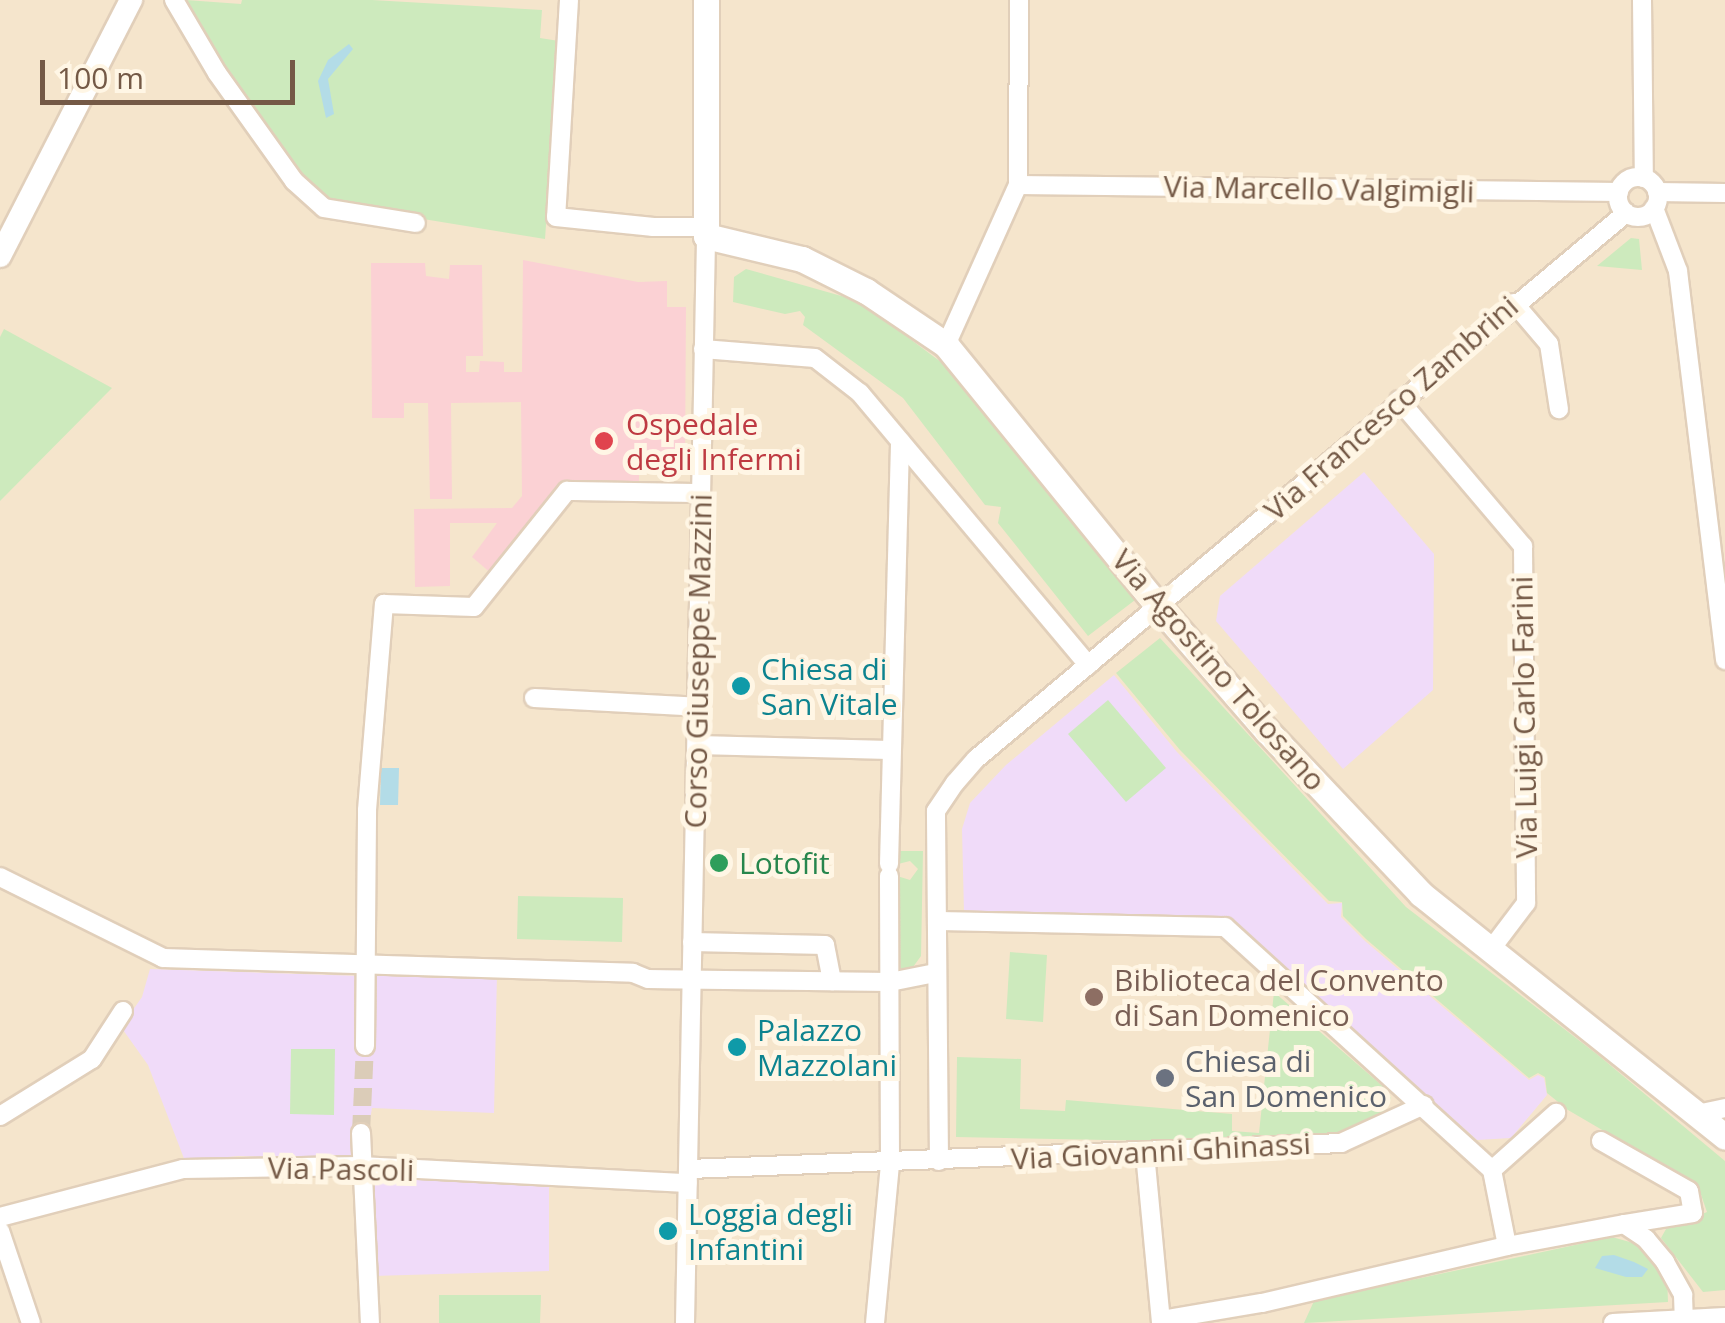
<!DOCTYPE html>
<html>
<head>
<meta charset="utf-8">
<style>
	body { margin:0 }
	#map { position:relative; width:1725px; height:1323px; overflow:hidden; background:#fdf3de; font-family:"Open Sans",sans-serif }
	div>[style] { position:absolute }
	.residential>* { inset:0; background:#f5e5cc }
	.education>* { inset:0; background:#f0dbf9 }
	.medical>* { inset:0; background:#fbd1d4 }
	.green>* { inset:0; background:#cdeabd }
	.water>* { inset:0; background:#b3dce7 }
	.minor-tunnel>* { height:18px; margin-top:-9px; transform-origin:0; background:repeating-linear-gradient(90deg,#dbccb8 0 18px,transparent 0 27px) }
	.roads { filter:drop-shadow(2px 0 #e1cfba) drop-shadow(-2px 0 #e1cfba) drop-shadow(0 2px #e1cfba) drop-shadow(0 -2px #e1cfba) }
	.minor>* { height:18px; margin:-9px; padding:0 9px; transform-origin:9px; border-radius:9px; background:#fff }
	.minor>.ring { margin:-9px; padding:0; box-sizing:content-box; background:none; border:18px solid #fff; border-radius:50% }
	.tertiary>* { height:22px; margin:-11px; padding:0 11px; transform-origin:11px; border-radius:11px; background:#fff }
	.secondary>* { height:25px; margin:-12.5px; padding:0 12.5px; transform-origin:12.5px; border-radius:12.5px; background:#fff }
	.dots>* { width:28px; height:28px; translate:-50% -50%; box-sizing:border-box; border:5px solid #fff6e5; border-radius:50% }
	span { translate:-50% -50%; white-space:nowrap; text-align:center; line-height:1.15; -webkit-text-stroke:10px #fff6e5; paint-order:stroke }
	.street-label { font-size:30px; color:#745946 }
	.health-label { font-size:30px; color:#be3a42 }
	.left { translate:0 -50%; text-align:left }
	.culture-label { font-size:30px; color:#0d838f }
	.leisure-label { font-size:30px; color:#27864d }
	.education-label { font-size:30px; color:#785e54 }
	.worship-label { font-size:30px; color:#5b616d }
	.scale { position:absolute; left:40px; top:60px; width:255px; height:45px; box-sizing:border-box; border:5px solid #745946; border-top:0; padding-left:12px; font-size:30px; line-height:35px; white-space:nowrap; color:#745946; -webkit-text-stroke:8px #fff6e5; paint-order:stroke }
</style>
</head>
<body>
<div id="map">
	<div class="residential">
		<div style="clip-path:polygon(0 0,1725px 0,1725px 1323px,0 1323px)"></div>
	</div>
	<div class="education">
		<div style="clip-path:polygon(1364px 472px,1434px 554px,1433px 690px,1343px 769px,1216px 621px,1220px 596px)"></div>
		<div style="clip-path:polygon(1114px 675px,1177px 752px,1328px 904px,1342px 903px,1341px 917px,1365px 941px,1529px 1080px,1538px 1075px,1544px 1078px,1547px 1095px,1511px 1138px,1477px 1140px,1231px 922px,964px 913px,962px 829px,970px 803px,1006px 765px)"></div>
		<div style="clip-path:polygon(150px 969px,361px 976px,497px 974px,494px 1113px,372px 1108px,368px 1131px,354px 1159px,238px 1156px,185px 1161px,148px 1065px,121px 1027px,142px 997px)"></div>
		<div style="clip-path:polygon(370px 1175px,549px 1181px,549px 1271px,372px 1276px)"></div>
	</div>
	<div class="medical">
		<div style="clip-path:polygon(523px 260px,638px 282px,667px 281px,667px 307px,686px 307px,685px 464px,639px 465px,639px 485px,564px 487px,492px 574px,472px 557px,497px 523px,450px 523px,450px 586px,415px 587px,414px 509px,512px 508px,522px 496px,521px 402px,451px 403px,452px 499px,430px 499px,428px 403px,404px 403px,404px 418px,372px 418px,371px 263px,425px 263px,426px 276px,449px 279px,450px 265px,482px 265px,483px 356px,466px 356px,466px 372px,479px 372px,480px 361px,504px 362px,504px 372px,522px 372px)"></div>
	</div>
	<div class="green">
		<div style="clip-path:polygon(186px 0,241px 4px,242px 0,372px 0,542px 10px,540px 38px,559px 41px,545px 239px,326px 203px,301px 177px,222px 72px,183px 2px)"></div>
		<div style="clip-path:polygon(1631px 238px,1639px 239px,1642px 270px,1597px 266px)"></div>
		<div style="clip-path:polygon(746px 269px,859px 301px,945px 365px,1135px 600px,1088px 636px,998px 523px,1001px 507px,985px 505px,903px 398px,803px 325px,805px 317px,800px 311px,785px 314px,733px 302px,734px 277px)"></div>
		<div style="clip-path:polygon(4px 329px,112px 388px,0 501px,0 337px)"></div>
		<div style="clip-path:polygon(1160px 638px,1406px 907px,1598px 1055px,1725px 1161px,1725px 1290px,1703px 1292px,1661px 1238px,1666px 1229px,1707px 1212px,1698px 1186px,1568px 1110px,1547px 1093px,1545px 1077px,1538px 1073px,1529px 1078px,1366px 939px,1343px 916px,1342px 902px,1329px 901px,1180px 750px,1116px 673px)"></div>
		<div style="clip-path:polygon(1108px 700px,1166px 768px,1126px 802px,1068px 734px)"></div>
		<div style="clip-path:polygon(894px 851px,923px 851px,921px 956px,913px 967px,895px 975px,894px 875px,910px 880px,918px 869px,910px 861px,894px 865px)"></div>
		<div style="clip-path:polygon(518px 896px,623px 898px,622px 942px,517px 939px)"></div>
		<div style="clip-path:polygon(1010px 952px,1047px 955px,1043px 1022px,1006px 1019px)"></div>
		<div style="clip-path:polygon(1274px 992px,1386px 1089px,1391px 1098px,1381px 1118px,1339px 1136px,1264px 1143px,956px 1137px,957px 1057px,1021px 1059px,1020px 1109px,1065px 1111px,1066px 1100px,1232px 1114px,1232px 1131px,1259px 1133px)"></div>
		<div style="clip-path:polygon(291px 1049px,335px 1049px,334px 1115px,290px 1114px)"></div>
		<div style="clip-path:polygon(1612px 1237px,1644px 1246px,1667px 1277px,1668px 1302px,1304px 1323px,1314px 1301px)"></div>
		<div style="clip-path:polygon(439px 1295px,541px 1295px,540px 1323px,439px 1323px)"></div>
	</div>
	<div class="water">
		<div style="clip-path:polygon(349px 44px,353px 49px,328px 79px,334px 114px,326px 118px,318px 81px,328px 60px)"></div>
		<div style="clip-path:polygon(381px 768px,399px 768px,398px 805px,380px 805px)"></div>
		<div style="clip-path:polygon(1614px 1255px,1634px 1262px,1648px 1269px,1642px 1277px,1626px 1277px,1595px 1268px,1602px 1256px)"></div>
	</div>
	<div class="minor-tunnel">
		<div style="left:361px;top:1133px;width:87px;rotate:-87.4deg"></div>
	</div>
	<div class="roads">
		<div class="minor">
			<div style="left:174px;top:0;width:85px;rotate:59.5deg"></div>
			<div style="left:217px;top:73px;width:133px;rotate:54.5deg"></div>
			<div style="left:294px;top:181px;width:40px;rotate:42deg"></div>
			<div style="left:324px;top:208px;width:93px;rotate:9.3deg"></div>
			<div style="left:569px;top:0;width:217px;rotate:93.4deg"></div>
			<div style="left:556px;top:217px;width:98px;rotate:5.9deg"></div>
			<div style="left:653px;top:227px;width:52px"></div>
			<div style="left:1642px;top:0;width:178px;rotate:89.4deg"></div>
			<div class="ring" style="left:1618px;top:177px;width:22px;height:22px"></div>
			<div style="left:1018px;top:185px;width:601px;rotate:0.67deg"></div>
			<div style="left:1657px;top:192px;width:68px;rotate:0.8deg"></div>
			<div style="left:1654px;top:208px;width:67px;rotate:69.1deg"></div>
			<div style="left:1678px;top:271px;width:392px;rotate:83.1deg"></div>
			<div style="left:1514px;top:303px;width:54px;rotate:49.5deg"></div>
			<div style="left:1549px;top:344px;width:66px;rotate:81.3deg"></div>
			<div style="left:946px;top:345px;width:175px;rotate:-65.8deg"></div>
			<div style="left:1018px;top:185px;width:185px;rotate:-89.7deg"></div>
			<div style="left:703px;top:349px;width:112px;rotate:4.6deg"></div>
			<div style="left:815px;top:358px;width:57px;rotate:37.9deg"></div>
			<div style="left:860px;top:393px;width:355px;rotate:50deg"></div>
			<div style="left:1399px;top:400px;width:192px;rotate:49.7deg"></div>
			<div style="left:1523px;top:546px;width:357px;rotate:89.5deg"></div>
			<div style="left:1526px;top:903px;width:56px;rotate:127.1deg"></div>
			<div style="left:534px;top:698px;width:164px;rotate:3.1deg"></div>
			<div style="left:698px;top:745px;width:192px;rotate:1.5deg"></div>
			<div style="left:889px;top:864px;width:423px;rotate:-88.5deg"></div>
			<div style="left:0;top:877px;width:182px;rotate:26.4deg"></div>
			<div style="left:163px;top:958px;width:470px;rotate:1.8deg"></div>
			<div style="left:633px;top:973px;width:16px;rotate:22deg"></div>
			<div style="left:648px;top:979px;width:242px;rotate:0.7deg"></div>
			<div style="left:890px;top:982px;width:46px;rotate:-11.3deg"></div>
			<div style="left:937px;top:921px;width:288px;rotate:1.2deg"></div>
			<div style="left:1225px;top:927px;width:361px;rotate:42.3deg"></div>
			<div style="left:1492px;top:1170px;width:77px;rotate:78.8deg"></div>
			<div style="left:692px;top:942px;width:133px;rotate:1.3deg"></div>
			<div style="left:825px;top:945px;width:37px;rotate:79deg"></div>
			<div style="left:365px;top:1046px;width:236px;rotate:-89.5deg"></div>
			<div style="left:367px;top:810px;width:207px;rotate:-85.3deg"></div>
			<div style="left:384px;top:604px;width:90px;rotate:1.9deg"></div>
			<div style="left:474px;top:607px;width:149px;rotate:-51.3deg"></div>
			<div style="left:567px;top:491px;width:134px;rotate:0.9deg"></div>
			<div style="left:1697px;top:1114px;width:29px;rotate:-12deg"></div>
			<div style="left:0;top:1116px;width:108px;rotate:-31.8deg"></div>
			<div style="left:92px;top:1059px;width:57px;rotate:-57.1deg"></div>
			<div style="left:361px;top:1133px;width:190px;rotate:87.3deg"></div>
			<div style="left:1601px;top:1141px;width:101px;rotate:29.6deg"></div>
			<div style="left:1689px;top:1191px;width:22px;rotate:80deg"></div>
			<div style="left:1693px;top:1213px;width:70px;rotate:170.9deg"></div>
			<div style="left:1145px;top:1153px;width:171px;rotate:84.6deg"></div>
			<div style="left:939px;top:1161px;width:350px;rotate:-90.5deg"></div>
			<div style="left:936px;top:811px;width:34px;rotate:-56deg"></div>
			<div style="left:955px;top:783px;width:32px;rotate:-49deg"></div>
			<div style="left:976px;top:759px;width:849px;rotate:-40.03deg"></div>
			<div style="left:689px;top:1169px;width:653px;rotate:-2.28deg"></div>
			<div style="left:1341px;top:1143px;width:91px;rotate:-24.6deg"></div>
			<div style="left:1492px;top:1170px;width:86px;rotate:-41.7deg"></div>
			<div style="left:0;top:1217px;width:189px;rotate:-14.7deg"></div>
			<div style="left:183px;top:1169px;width:177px;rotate:-1deg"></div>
			<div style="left:360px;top:1166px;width:328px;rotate:3deg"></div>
			<div style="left:0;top:1231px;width:97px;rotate:71.4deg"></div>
			<div style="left:1161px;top:1320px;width:102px;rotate:-9.6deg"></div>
			<div style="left:1262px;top:1303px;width:252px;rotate:-13.1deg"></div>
			<div style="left:1507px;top:1246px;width:119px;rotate:-10.6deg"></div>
			<div style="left:1624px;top:1224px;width:27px;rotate:34deg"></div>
			<div style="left:1646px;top:1239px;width:30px;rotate:50deg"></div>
			<div style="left:1665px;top:1262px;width:38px;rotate:61deg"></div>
			<div style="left:1683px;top:1295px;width:28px;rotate:88deg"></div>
			<div style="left:685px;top:1323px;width:1087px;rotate:-88.89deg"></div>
			<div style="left:875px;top:1323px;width:161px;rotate:-84.6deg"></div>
			<div style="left:890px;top:1163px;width:287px;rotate:-90.2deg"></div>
			<div style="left:1613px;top:1323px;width:112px;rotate:-3.1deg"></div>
		</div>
		<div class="tertiary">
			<div style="left:0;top:256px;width:288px;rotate:-62.9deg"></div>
		</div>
		<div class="secondary">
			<div style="left:706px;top:0;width:236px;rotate:90deg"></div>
			<div style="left:706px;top:236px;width:99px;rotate:13.5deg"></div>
			<div style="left:802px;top:259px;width:72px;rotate:26.6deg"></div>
			<div style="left:866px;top:291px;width:97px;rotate:34deg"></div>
			<div style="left:946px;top:345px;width:339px;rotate:50.9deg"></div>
			<div style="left:1160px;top:608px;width:163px;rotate:49deg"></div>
			<div style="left:1267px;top:731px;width:224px;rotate:46.6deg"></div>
			<div style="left:1421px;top:894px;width:389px;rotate:38.6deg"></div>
		</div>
	</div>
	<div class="dots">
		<div style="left:604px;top:441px;background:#e0444e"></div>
		<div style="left:741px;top:686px;background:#0f9aa8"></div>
		<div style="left:719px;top:863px;background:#2e9e5b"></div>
		<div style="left:1094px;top:997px;background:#8d6e63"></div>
		<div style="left:737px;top:1047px;background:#0f9aa8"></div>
		<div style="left:1165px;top:1078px;background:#6b7280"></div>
		<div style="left:668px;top:1231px;background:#0f9aa8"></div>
	</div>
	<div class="street-label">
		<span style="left:1319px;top:189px;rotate:1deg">Via Marcello Valgimigli</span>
		<span style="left:1391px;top:408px;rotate:-41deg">Via Francesco Zambrini</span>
		<span style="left:698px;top:661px;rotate:-89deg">Corso Giuseppe Mazzini</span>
		<span style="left:1219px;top:670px;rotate:49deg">Via Agostino Tolosano</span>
		<span style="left:1524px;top:717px;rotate:-91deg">Via Luigi Carlo Farini</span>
		<span style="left:1161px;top:1151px;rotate:-3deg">Via Giovanni Ghinassi</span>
		<span style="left:341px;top:1169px;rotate:1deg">Via Pascoli</span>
	</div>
	<div class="health-label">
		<span class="left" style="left:626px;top:441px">Ospedale<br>degli Infermi</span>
	</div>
	<div class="culture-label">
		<span class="left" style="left:761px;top:686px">Chiesa di<br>San Vitale</span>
		<span class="left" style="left:757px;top:1047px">Palazzo<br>Mazzolani</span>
		<span class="left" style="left:688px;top:1231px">Loggia degli<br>Infantini</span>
	</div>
	<div class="leisure-label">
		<span class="left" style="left:739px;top:863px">Lotofit</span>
	</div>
	<div class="education-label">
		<span class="left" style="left:1114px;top:997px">Biblioteca del Convento<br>di San Domenico</span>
	</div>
	<div class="worship-label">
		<span class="left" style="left:1185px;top:1078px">Chiesa di<br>San Domenico</span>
	</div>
	<div class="scale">100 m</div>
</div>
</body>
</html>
